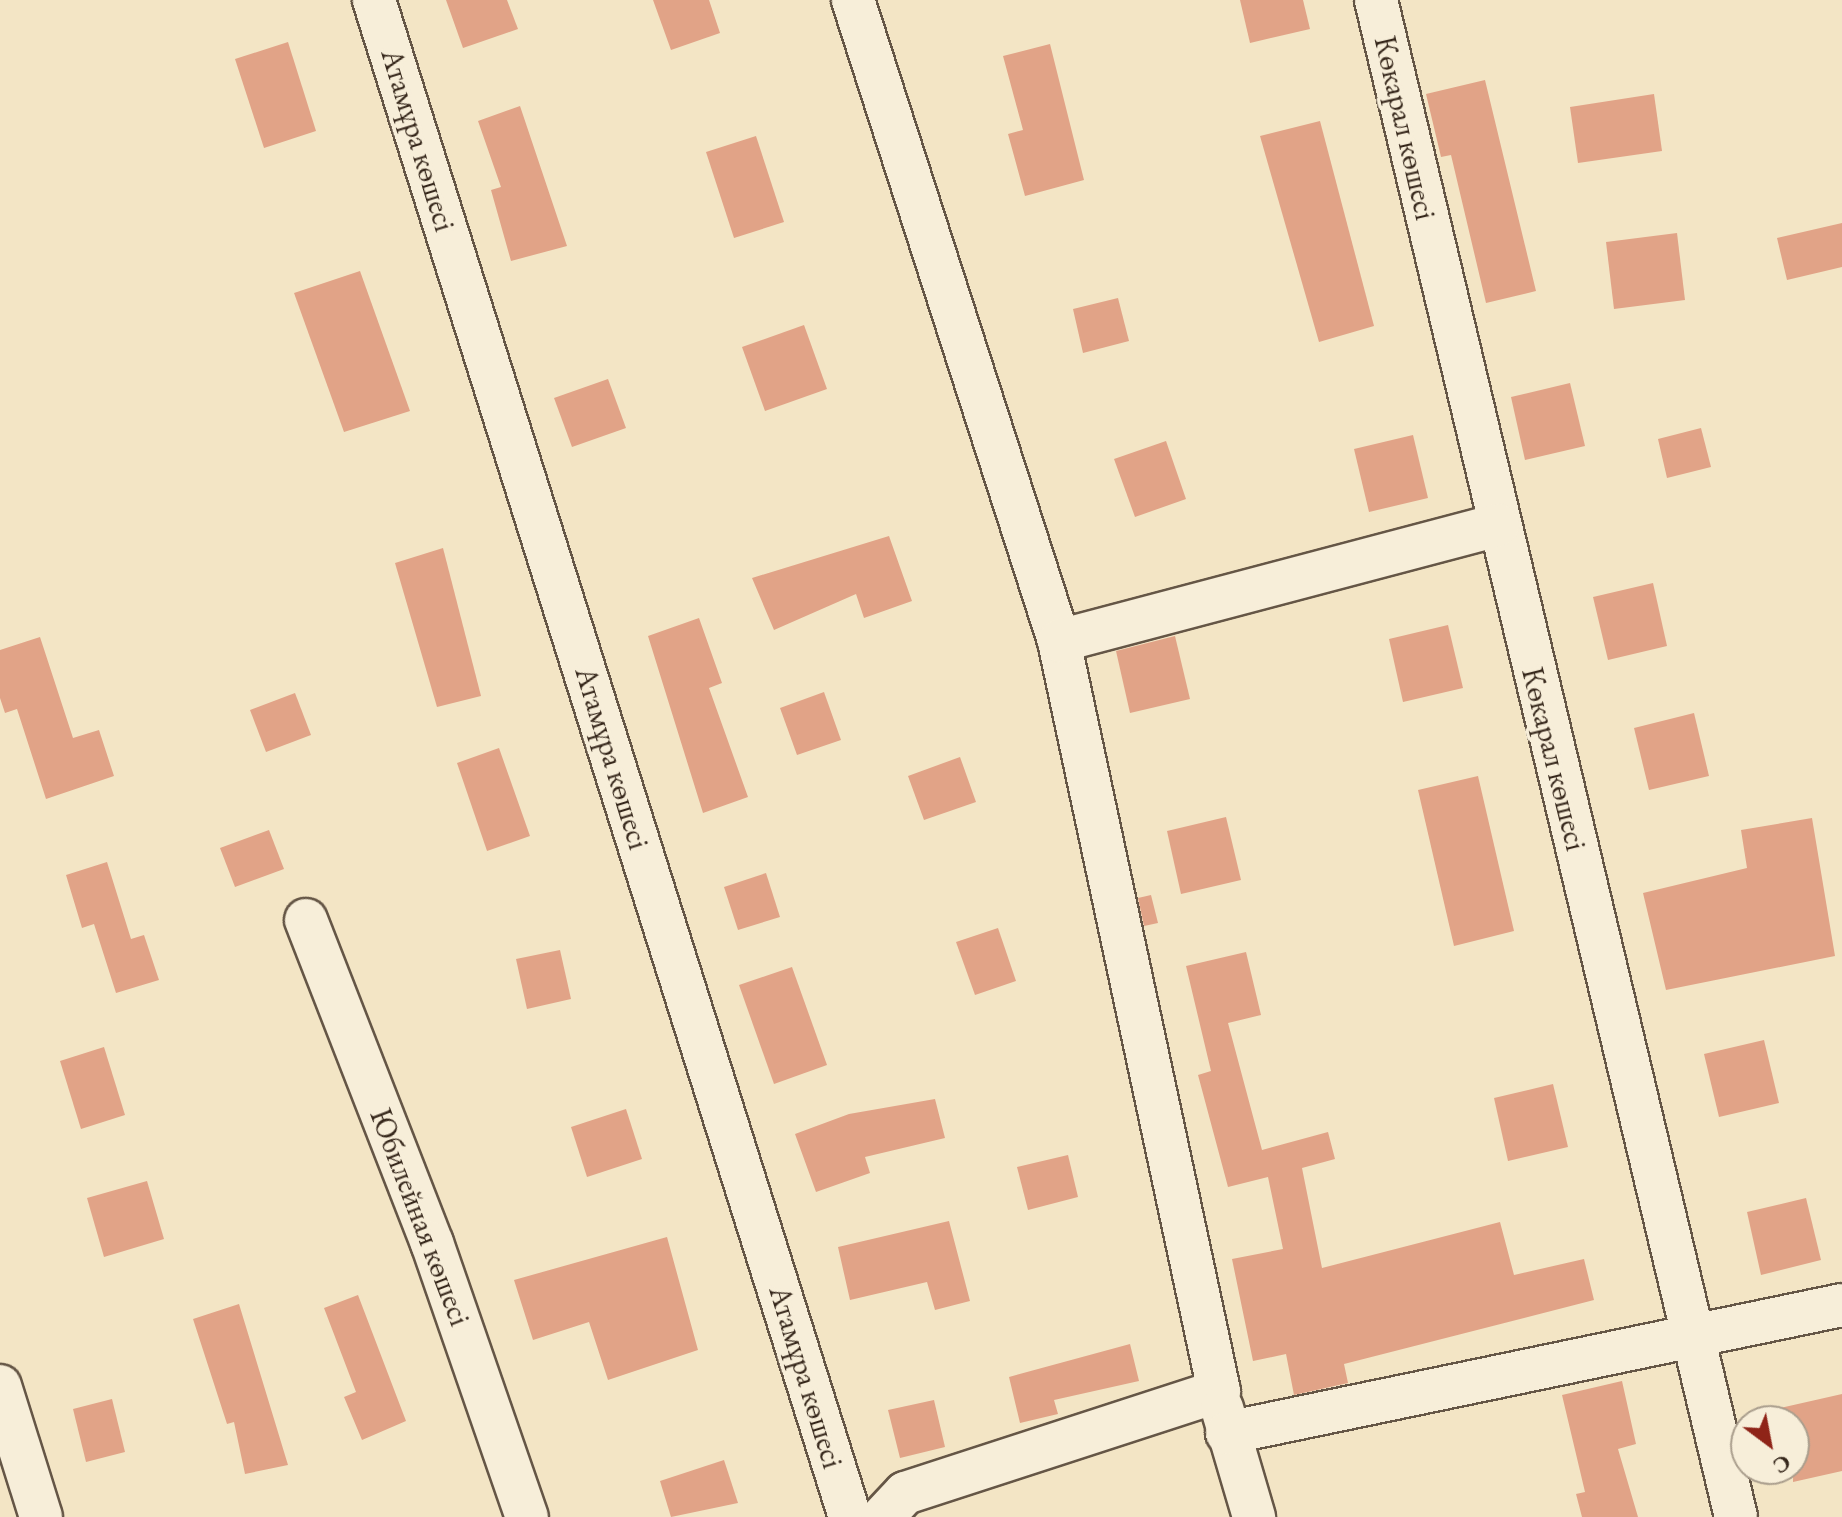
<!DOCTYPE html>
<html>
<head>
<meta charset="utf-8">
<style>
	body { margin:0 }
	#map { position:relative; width:1842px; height:1517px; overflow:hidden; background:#f3e5c5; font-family:"EB Garamond",serif }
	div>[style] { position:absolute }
	.building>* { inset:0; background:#e1a387 }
	.roads { filter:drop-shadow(2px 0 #655646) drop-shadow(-2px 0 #655646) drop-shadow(0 2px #655646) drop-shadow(0 -2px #655646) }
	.minor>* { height:42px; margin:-21px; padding:0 21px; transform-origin:21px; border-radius:21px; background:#f7eed9 }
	span { translate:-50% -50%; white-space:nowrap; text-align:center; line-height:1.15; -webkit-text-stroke:7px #f7eed9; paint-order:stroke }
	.street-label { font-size:30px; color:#36271b }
	.north { position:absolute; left:1730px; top:1405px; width:80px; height:80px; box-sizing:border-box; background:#f7eed9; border:2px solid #aa9e8d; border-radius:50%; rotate:148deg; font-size:22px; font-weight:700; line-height:32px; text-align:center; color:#36271b }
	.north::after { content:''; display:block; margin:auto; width:28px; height:36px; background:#8f2418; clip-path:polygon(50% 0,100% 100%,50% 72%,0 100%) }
</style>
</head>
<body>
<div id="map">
	<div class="building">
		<div style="clip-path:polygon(446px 0,507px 0,518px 29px,463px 48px)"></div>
		<div style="clip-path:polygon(653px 0,709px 0,720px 33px,671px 50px)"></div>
		<div style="clip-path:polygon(1240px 0,1303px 0,1310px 29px,1250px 43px)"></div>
		<div style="clip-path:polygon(288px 42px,316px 131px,264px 148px,235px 59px)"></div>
		<div style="clip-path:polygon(1050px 44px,1084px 180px,1025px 196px,1008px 134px,1023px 130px,1003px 56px)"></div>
		<div style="clip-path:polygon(1485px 80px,1536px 291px,1486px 303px,1451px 155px,1441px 157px,1426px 94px)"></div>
		<div style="clip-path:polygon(1654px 94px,1662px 151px,1578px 163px,1570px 107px)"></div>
		<div style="clip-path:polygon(520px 106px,567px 246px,511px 261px,491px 190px,501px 187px,478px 121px)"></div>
		<div style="clip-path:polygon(1320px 121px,1374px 326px,1319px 342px,1260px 136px)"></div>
		<div style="clip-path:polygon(756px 136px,784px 222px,734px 238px,706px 152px)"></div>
		<div style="clip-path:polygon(1842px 223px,1842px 267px,1787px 280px,1777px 238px)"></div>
		<div style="clip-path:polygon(1677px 233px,1685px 300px,1614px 309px,1606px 242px)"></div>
		<div style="clip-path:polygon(360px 271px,410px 411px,344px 432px,294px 293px)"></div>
		<div style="clip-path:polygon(1118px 298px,1129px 341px,1083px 353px,1073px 309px)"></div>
		<div style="clip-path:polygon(804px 325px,827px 389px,765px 411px,742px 347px)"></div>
		<div style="clip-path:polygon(608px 379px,626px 428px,572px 447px,554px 398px)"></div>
		<div style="clip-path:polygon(1570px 383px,1585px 446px,1525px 460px,1511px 397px)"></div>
		<div style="clip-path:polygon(1701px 428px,1711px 467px,1667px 478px,1658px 439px)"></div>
		<div style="clip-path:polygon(1413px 435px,1428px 498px,1369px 512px,1354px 449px)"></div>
		<div style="clip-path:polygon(1166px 441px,1186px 499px,1135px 517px,1114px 459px)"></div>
		<div style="clip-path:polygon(889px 536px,912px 601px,864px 618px,856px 594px,774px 630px,752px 578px)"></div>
		<div style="clip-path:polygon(443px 548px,481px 696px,437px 707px,395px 563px)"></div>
		<div style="clip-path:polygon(1653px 583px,1667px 646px,1608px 660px,1593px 597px)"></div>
		<div style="clip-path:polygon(699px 618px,722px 683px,709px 688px,748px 797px,703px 813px,648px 636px)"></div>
		<div style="clip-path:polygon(1448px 625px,1463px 688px,1403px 702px,1389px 639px)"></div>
		<div style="clip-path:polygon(1175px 636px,1190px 699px,1130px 713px,1116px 651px)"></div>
		<div style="clip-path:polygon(40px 637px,73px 738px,99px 730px,114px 776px,46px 799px,17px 709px,5px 713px,0 698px,0 650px)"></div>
		<div style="clip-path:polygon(824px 692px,841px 740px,797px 755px,780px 708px)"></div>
		<div style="clip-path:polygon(295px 693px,311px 735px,266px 752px,250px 710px)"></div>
		<div style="clip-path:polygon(1694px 713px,1709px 776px,1649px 790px,1634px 728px)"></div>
		<div style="clip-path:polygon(499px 748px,530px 836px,487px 851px,457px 763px)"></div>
		<div style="clip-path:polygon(960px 757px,976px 802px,924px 820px,908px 776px)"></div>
		<div style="clip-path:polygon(1478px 776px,1514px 931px,1454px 946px,1418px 790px)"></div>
		<div style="clip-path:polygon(1226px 817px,1241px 880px,1181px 894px,1167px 831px)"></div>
		<div style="clip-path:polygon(1812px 818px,1835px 956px,1666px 990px,1643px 893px,1747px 868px,1741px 830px)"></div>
		<div style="clip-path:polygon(269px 830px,284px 869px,235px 887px,220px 848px)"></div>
		<div style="clip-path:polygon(107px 862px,131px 939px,144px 935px,159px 980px,116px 993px,94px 924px,82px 928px,66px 875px)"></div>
		<div style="clip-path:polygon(766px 873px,780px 917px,738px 930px,724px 887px)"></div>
		<div style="clip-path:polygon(1151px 895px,1158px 923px,1144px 926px,1138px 898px)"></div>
		<div style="clip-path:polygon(998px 928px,1016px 981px,975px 995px,956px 942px)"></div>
		<div style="clip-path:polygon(560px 950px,571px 999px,527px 1009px,516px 959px)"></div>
		<div style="clip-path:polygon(1246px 952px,1261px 1015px,1228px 1023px,1262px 1150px,1328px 1132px,1335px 1159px,1302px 1168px,1322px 1268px,1500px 1222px,1514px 1275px,1584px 1259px,1594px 1300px,1344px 1364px,1348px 1383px,1294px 1395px,1286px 1354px,1253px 1361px,1232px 1259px,1283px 1249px,1268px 1177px,1228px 1187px,1198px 1075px,1211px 1071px,1186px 966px)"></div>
		<div style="clip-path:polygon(792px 967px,827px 1065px,774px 1084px,739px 985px)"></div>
		<div style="clip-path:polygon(1764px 1040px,1779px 1103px,1719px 1117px,1704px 1054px)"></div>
		<div style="clip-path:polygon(104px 1047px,125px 1115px,81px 1129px,60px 1061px)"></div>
		<div style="clip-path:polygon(1553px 1084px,1568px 1147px,1508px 1161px,1494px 1098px)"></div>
		<div style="clip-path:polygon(935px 1099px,945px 1138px,865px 1157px,870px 1173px,816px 1192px,795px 1134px,849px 1114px)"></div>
		<div style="clip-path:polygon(626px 1109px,642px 1159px,587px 1177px,571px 1127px)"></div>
		<div style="clip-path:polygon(1068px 1155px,1078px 1197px,1028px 1210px,1017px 1167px)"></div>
		<div style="clip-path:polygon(147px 1181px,164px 1239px,104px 1257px,87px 1198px)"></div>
		<div style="clip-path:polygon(1806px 1198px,1821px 1260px,1761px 1275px,1747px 1212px)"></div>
		<div style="clip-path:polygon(949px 1221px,970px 1301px,935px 1310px,927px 1282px,850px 1300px,838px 1247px)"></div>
		<div style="clip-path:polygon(667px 1237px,698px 1350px,608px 1380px,589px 1322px,533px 1340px,514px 1280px)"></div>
		<div style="clip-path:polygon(358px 1295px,406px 1421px,362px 1440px,344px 1397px,356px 1392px,324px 1308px)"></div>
		<div style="clip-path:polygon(239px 1304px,288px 1465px,245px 1474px,234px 1422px,227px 1424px,193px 1319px)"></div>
		<div style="clip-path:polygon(1130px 1344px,1139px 1381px,1054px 1400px,1058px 1414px,1020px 1423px,1009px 1377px)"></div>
		<div style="clip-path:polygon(1622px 1381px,1636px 1444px,1618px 1449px,1638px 1517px,1582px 1517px,1576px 1494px,1585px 1492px,1562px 1395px)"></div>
		<div style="clip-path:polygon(1842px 1394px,1842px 1471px,1793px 1482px,1794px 1421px,1779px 1421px,1776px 1409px)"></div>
		<div style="clip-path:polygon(112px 1399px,125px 1452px,86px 1462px,73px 1409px)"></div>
		<div style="clip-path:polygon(934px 1400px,945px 1447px,900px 1458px,888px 1410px)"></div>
		<div style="clip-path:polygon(724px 1460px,738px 1503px,671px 1517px,660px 1481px)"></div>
	</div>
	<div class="roads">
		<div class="minor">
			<div style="left:374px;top:0;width:1590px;rotate:72.58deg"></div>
			<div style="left:853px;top:0;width:673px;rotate:72.18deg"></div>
			<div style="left:1059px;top:641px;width:767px;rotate:77.96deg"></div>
			<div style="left:1219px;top:1391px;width:330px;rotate:162deg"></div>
			<div style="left:905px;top:1493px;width:33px;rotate:133deg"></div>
			<div style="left:1376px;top:0;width:1559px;rotate:76.65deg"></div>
			<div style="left:1059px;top:641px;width:454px;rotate:-14.8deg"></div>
			<div style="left:306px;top:920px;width:347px;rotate:68.7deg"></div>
			<div style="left:432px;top:1243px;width:290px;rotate:70.9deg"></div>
			<div style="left:0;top:1386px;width:137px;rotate:72.6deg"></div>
			<div style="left:1222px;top:1408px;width:114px;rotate:73.6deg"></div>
			<div style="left:1227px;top:1433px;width:628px;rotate:-11.76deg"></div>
		</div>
	</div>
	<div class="street-label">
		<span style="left:1405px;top:128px;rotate:77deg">Көкарал көшесі</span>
		<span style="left:418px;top:140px;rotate:73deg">Атамұра көшесі</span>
		<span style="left:612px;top:758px;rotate:73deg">Атамұра көшесі</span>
		<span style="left:1554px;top:759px;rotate:76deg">Көкарал көшесі</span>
		<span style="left:420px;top:1217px;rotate:69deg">Юбилейная көшесі</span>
		<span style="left:806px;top:1377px;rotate:73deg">Атамұра көшесі</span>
	</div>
	<div class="north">С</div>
</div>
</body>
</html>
